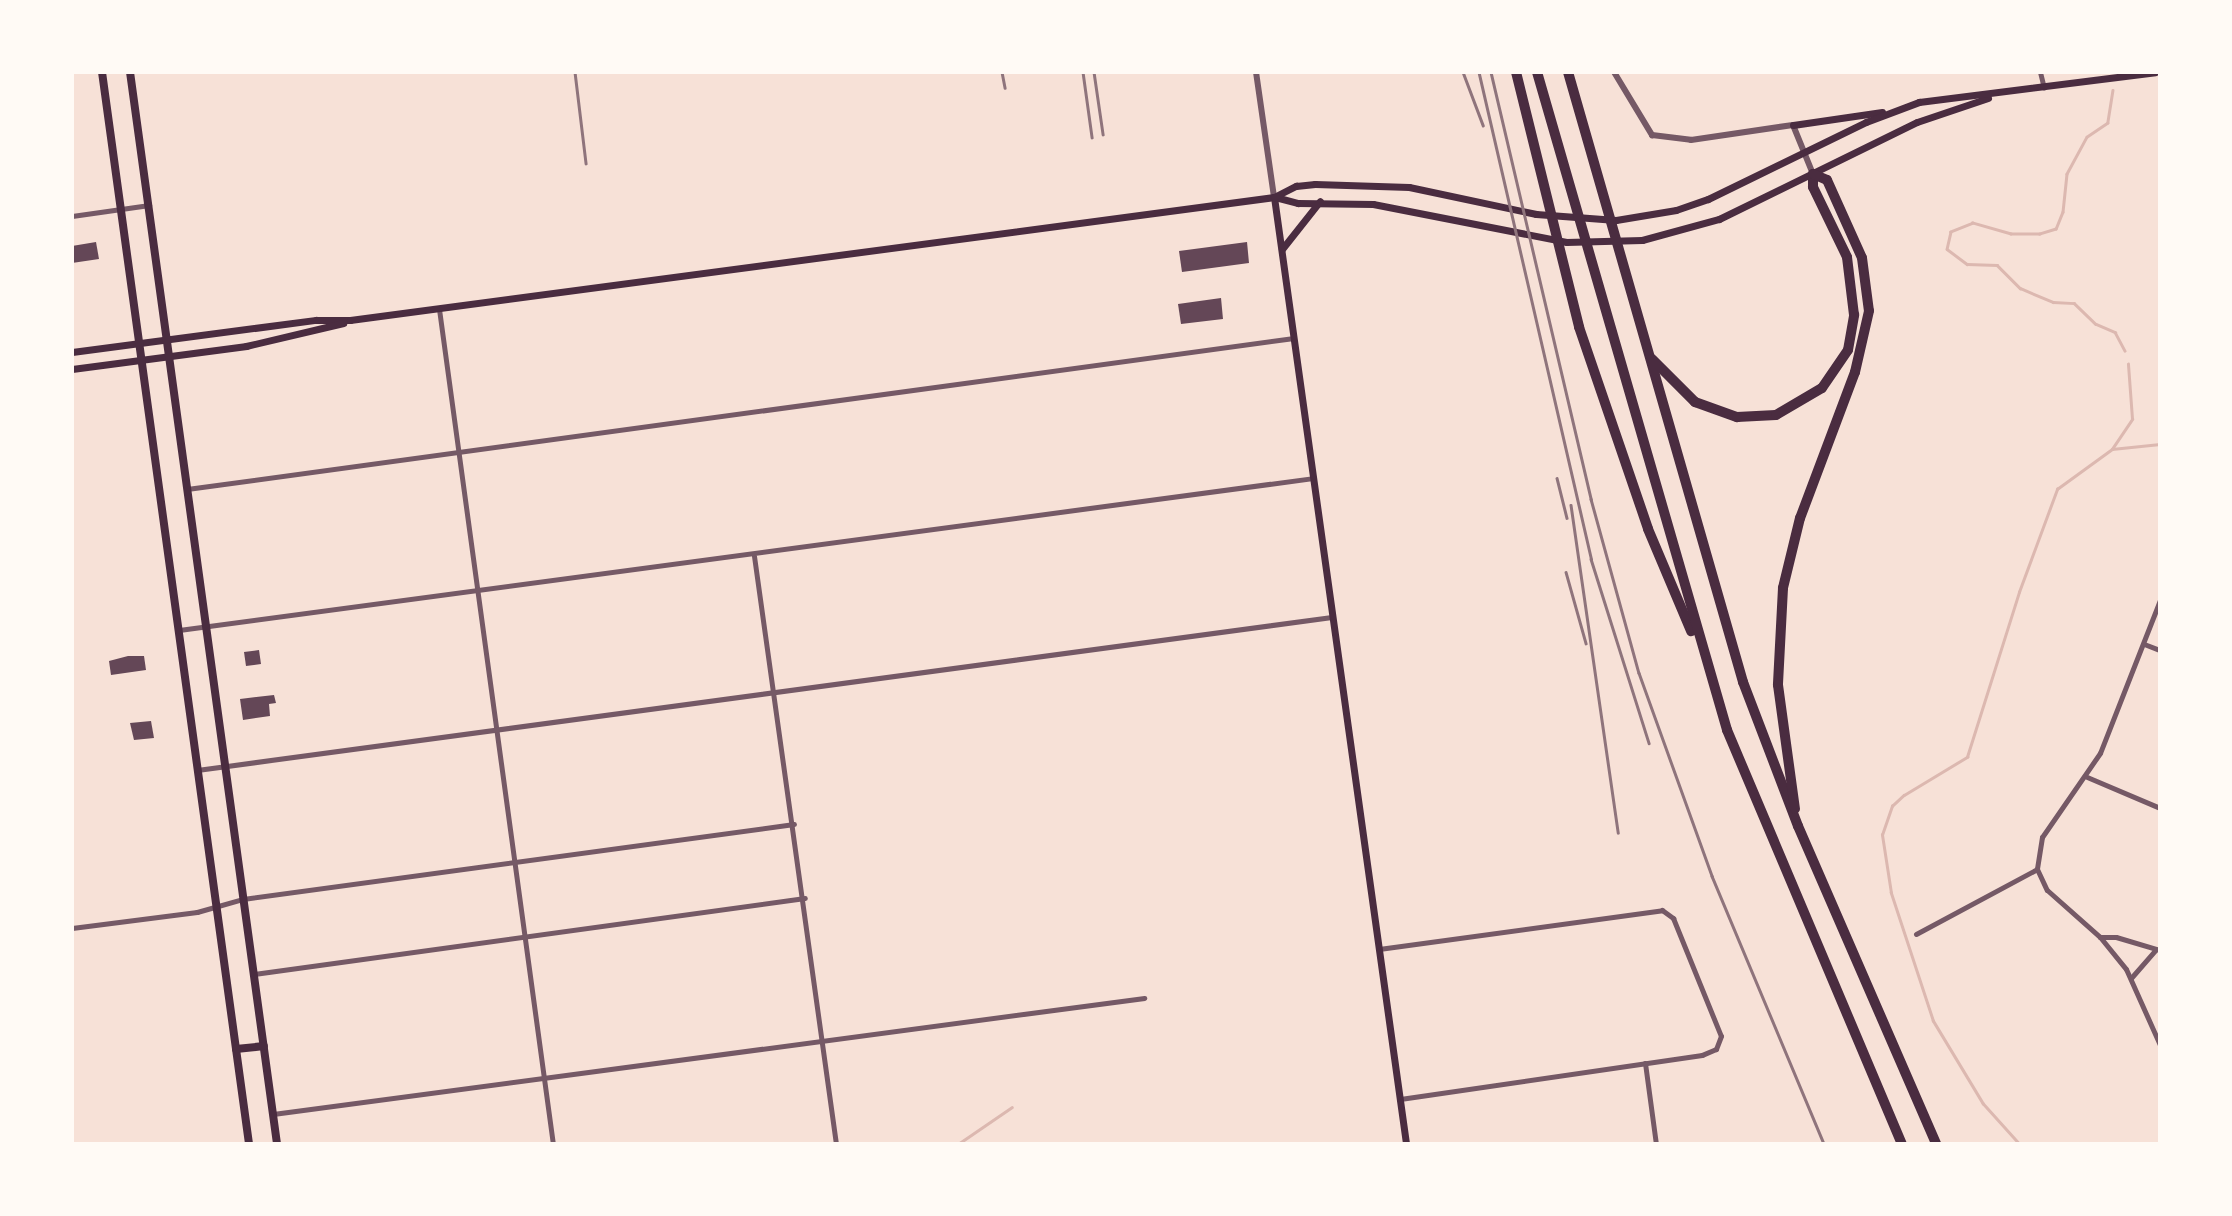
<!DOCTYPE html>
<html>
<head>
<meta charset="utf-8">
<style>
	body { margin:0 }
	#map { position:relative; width:2232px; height:1216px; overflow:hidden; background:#f7e1d7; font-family:Roboto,sans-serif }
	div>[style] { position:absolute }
	.stream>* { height:2.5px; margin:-1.25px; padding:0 1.25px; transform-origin:1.25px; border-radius:1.25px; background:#dcb8b0 }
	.building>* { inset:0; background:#644757 }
	.minor>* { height:5px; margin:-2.5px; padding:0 2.5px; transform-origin:2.5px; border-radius:2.5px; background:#755966 }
	.tertiary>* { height:6px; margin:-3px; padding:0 3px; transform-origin:3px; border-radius:3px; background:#755966 }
	.secondary>* { height:7px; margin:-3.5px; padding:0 3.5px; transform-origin:3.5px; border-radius:3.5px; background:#4a2c40 }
	.primary>* { height:8px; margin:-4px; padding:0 4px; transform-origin:4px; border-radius:4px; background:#4a2c40 }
	.motorway>* { height:10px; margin:-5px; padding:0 5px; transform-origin:5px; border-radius:5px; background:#4a2c40 }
	.rail>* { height:2.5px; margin:-1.25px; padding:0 1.25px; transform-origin:1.25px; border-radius:1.25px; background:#8f747c }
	span { translate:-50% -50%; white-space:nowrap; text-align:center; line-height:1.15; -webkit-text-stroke:5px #fffaf5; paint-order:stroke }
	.frame { position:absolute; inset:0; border:74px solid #fffaf5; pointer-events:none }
</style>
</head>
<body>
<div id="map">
	<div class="stream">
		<div style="left:2113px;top:90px;width:33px;rotate:99deg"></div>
		<div style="left:2108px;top:123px;width:25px;rotate:146deg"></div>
		<div style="left:2087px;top:137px;width:42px;rotate:118.4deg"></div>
		<div style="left:2067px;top:174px;width:38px;rotate:96deg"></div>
		<div style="left:2063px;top:212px;width:18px;rotate:112deg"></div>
		<div style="left:2056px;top:229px;width:17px;rotate:163deg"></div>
		<div style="left:2040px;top:234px;width:29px;rotate:180deg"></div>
		<div style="left:2011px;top:234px;width:40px;rotate:-164deg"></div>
		<div style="left:1973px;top:223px;width:24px;rotate:158deg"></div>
		<div style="left:1951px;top:232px;width:17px;rotate:103deg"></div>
		<div style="left:1947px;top:249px;width:25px;rotate:37deg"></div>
		<div style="left:1967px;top:264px;width:30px;rotate:2deg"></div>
		<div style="left:1997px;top:265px;width:33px;rotate:45deg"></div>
		<div style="left:2020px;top:288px;width:36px;rotate:23deg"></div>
		<div style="left:2053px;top:302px;width:21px;rotate:3deg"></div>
		<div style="left:2074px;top:303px;width:30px;rotate:44deg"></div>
		<div style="left:2096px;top:324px;width:21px;rotate:23deg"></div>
		<div style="left:2115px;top:332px;width:21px;rotate:62deg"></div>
		<div style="left:2112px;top:449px;width:48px;rotate:-5.9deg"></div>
		<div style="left:958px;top:1144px;width:65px;rotate:-34.4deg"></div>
		<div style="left:2019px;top:1144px;width:54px;rotate:-132deg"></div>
		<div style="left:1983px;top:1104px;width:97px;rotate:-121.1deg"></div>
		<div style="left:1933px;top:1021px;width:135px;rotate:-108.2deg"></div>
		<div style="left:1891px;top:893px;width:59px;rotate:-98.8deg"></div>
		<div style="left:1882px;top:835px;width:31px;rotate:-71deg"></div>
		<div style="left:1892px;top:806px;width:16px;rotate:-43deg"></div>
		<div style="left:1904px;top:795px;width:74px;rotate:-31.1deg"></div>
		<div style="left:1967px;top:757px;width:173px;rotate:-72.5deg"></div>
		<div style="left:2019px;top:592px;width:110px;rotate:-69.7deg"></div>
		<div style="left:2057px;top:489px;width:68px;rotate:-36deg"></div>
		<div style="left:2112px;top:449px;width:36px;rotate:-56deg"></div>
		<div style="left:2132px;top:419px;width:55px;rotate:-94.2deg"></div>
	</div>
	<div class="building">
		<div style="clip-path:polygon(96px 242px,99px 259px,72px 263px,72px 246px)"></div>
		<div style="clip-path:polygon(1247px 242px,1249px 263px,1182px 272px,1179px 251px)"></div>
		<div style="clip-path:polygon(1221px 298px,1223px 319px,1181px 324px,1178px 304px)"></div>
		<div style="clip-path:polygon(259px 650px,261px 664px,246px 666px,244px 652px)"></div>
		<div style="clip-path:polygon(128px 656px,144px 656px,146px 670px,111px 675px,109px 661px)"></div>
		<div style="clip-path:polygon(274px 695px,276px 703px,269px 704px,270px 716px,243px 720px,240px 699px)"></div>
		<div style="clip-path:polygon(151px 721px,154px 738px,134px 740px,130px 723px)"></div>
	</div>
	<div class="minor">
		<div style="left:2040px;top:72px;width:16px;rotate:76deg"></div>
		<div style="left:72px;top:216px;width:78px;rotate:-8.1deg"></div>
		<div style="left:439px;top:309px;width:843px;rotate:82.23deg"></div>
		<div style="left:187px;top:489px;width:1117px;rotate:-7.77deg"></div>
		<div style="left:754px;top:556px;width:594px;rotate:82.06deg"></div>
		<div style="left:2160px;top:600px;width:164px;rotate:111.4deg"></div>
		<div style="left:2100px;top:753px;width:102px;rotate:124.6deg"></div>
		<div style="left:2042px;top:837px;width:32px;rotate:99deg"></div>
		<div style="left:2037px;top:869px;width:23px;rotate:65deg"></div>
		<div style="left:2047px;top:890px;width:71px;rotate:41.6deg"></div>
		<div style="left:2100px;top:937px;width:41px;rotate:50.9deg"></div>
		<div style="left:2126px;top:969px;width:83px;rotate:65.9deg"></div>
		<div style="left:179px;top:630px;width:1144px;rotate:-7.63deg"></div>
		<div style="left:2144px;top:644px;width:17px;rotate:21deg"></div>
		<div style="left:197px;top:770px;width:1145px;rotate:-7.68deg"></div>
		<div style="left:2087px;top:777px;width:79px;rotate:23deg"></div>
		<div style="left:72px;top:928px;width:126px;rotate:-7.3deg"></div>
		<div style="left:197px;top:912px;width:48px;rotate:-15.8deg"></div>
		<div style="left:243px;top:899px;width:556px;rotate:-7.75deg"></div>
		<div style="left:1916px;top:934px;width:137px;rotate:-28.2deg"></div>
		<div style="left:2100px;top:937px;width:16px"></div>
		<div style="left:2116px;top:937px;width:46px;rotate:16.5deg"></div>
		<div style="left:1379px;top:949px;width:286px;rotate:-7.8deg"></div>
		<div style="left:1662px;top:910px;width:14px;rotate:36deg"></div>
		<div style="left:1673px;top:918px;width:127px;rotate:67.9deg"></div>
		<div style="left:1721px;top:1036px;width:14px;rotate:111deg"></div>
		<div style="left:1716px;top:1049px;width:15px;rotate:157deg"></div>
		<div style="left:1702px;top:1055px;width:305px;rotate:171.7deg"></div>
		<div style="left:254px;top:974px;width:556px;rotate:-7.85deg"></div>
		<div style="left:2131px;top:978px;width:38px;rotate:-49deg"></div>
		<div style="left:1645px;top:1063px;width:82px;rotate:82.3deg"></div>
		<div style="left:273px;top:1114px;width:879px;rotate:-7.59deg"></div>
	</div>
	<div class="tertiary">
		<div style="left:1256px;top:72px;width:126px;rotate:81.8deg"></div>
		<div style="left:1614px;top:72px;width:74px;rotate:58.9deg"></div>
		<div style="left:1652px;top:135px;width:39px;rotate:7deg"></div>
		<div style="left:1691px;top:140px;width:103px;rotate:-8.4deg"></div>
		<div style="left:1793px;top:125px;width:53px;rotate:67.8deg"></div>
	</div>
	<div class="secondary">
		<div style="left:1793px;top:125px;width:90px;rotate:-8.3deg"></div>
		<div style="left:1274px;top:197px;width:956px;rotate:82.06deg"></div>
		<div style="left:1275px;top:197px;width:24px;rotate:15deg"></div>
		<div style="left:1298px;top:203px;width:75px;rotate:0.8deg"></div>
		<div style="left:1373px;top:204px;width:197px;rotate:11.1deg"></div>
		<div style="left:1566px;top:242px;width:76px;rotate:-1.5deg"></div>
		<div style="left:1642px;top:240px;width:80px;rotate:-15.3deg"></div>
		<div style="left:1719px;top:219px;width:220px;rotate:-26.1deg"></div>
		<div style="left:1917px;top:122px;width:75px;rotate:-18.7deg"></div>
		<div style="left:1282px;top:249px;width:61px;rotate:-51.6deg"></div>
		<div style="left:72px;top:352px;width:246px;rotate:-7.5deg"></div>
		<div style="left:316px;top:320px;width:34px"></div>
		<div style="left:350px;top:320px;width:932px;rotate:-7.58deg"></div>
		<div style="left:1274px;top:197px;width:25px;rotate:-27deg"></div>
		<div style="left:1296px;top:186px;width:19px;rotate:-6deg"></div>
		<div style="left:1315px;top:184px;width:94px;rotate:1.8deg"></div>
		<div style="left:1409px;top:187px;width:130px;rotate:12deg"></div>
		<div style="left:1536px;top:214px;width:80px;rotate:4.3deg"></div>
		<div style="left:1616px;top:220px;width:61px;rotate:-9.5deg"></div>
		<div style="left:1676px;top:210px;width:34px;rotate:-19deg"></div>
		<div style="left:1708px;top:199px;width:176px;rotate:-26deg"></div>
		<div style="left:1866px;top:122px;width:57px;rotate:-20.7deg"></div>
		<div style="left:1919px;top:102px;width:238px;rotate:-7.2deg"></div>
		<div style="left:72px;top:369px;width:176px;rotate:-7.5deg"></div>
		<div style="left:246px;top:346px;width:100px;rotate:-13.3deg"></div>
	</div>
	<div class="primary">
		<div style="left:102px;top:72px;width:1082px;rotate:82.19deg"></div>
		<div style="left:130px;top:72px;width:1082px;rotate:82.19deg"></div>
		<div style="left:236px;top:1049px;width:28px;rotate:-6deg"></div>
	</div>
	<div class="motorway">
		<div style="left:1516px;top:72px;width:263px;rotate:76.1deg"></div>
		<div style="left:1579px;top:327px;width:213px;rotate:71.1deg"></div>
		<div style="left:1648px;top:529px;width:111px;rotate:67.1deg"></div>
		<div style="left:1537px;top:72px;width:685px;rotate:73.89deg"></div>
		<div style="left:1727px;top:730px;width:449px;rotate:67.1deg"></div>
		<div style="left:1568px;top:72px;width:635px;rotate:73.99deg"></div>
		<div style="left:1743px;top:682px;width:154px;rotate:69.1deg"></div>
		<div style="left:1798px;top:826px;width:347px;rotate:66.5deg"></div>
		<div style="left:1652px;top:359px;width:61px;rotate:45deg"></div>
		<div style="left:1695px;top:402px;width:45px;rotate:19.7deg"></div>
		<div style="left:1737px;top:417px;width:39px;rotate:-3deg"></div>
		<div style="left:1776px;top:415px;width:53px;rotate:-30.4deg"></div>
		<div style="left:1822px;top:388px;width:46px;rotate:-55.6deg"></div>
		<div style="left:1848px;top:350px;width:36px;rotate:-80deg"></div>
		<div style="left:1854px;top:315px;width:58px;rotate:-96.9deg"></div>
		<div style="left:1847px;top:257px;width:78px;rotate:-115.9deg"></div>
		<div style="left:1813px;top:187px;width:13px;rotate:-90deg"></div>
		<div style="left:1813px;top:174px;width:15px;rotate:23deg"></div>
		<div style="left:1827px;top:180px;width:85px;rotate:65.8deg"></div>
		<div style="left:1862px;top:258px;width:53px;rotate:82.5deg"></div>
		<div style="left:1869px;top:311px;width:63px;rotate:102.9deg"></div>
		<div style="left:1855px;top:372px;width:156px;rotate:110.6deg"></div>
		<div style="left:1800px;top:518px;width:72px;rotate:103.7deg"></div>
		<div style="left:1783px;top:588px;width:97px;rotate:93deg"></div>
		<div style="left:1778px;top:685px;width:125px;rotate:82.2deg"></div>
	</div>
	<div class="rail">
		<div style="left:575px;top:72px;width:92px;rotate:83.1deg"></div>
		<div style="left:1002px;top:72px;width:16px;rotate:79deg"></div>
		<div style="left:1083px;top:72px;width:66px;rotate:82.1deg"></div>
		<div style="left:1094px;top:72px;width:63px;rotate:81.7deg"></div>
		<div style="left:1463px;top:72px;width:57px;rotate:69.3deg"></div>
		<div style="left:1479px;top:72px;width:500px;rotate:77deg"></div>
		<div style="left:1591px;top:559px;width:193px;rotate:72.5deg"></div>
		<div style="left:1491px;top:72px;width:439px;rotate:76.8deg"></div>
		<div style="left:1591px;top:499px;width:180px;rotate:74.6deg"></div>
		<div style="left:1639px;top:673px;width:216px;rotate:70.2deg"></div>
		<div style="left:1712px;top:876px;width:290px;rotate:67.3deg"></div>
		<div style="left:1557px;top:478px;width:41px;rotate:76deg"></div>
		<div style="left:1571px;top:505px;width:331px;rotate:81.8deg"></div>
		<div style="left:1566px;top:572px;width:74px;rotate:74.3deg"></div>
	</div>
	<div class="frame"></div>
</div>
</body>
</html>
